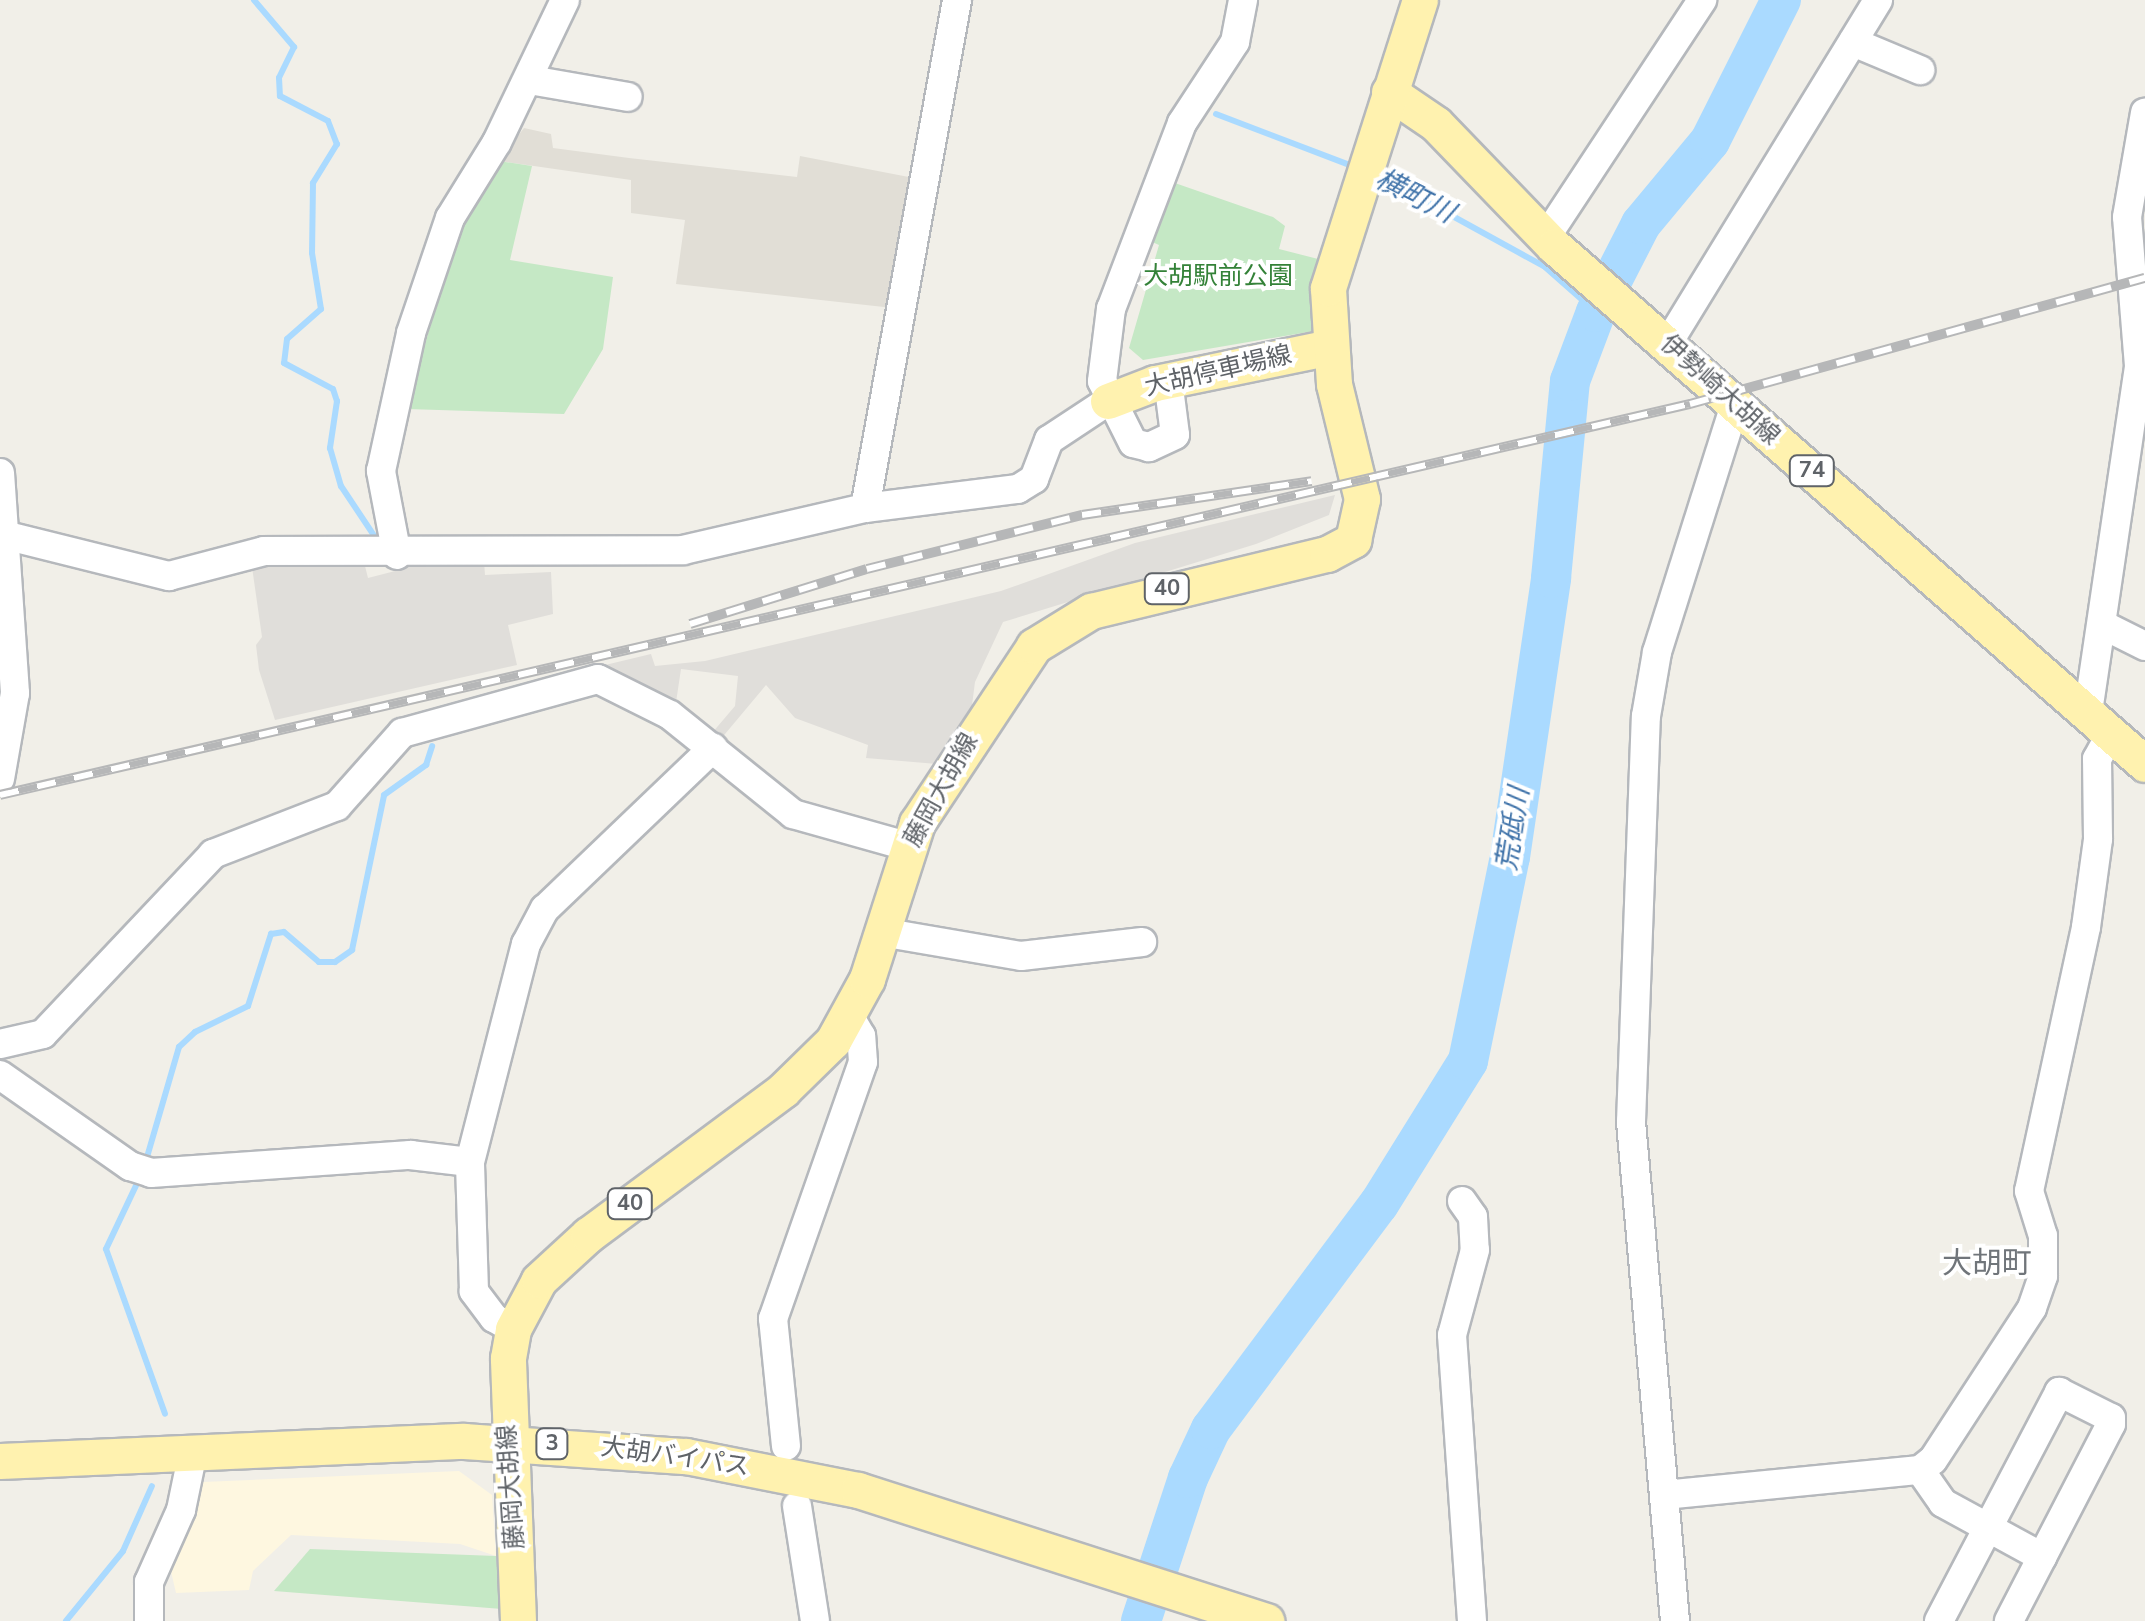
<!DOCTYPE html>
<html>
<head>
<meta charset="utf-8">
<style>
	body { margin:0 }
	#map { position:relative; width:2145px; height:1621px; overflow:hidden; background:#f1efe8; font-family:"Nunito Sans","Noto Sans JP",sans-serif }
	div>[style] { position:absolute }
	.commercial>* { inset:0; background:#fef7e0 }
	.industrial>* { inset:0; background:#e0deda }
	.education>* { inset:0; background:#e1ded6 }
	.green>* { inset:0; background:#c5e8c5 }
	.stream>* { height:6px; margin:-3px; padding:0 3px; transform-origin:3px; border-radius:3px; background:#aadaff }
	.river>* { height:40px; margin:-20px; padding:0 20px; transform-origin:20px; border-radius:20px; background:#aadaff }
	.roads { filter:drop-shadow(2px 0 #b5b8bc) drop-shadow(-2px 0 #b5b8bc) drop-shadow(0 2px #b5b8bc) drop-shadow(0 -2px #b5b8bc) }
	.minor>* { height:28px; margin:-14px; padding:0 14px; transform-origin:14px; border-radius:14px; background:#fff }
	.major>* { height:35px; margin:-17.5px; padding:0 17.5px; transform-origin:17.5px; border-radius:17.5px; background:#fff2af }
	.rail>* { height:10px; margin-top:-5px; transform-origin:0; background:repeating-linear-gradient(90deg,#fff 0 19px,#b6b7b8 0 38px); box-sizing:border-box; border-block:2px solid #b6b7b8 }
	span { translate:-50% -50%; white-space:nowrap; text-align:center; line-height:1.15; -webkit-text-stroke:8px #fff; paint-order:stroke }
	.shield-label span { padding:2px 8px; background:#fff; border:2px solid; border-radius:8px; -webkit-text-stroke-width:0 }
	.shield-label { font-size:22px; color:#5f6368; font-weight:700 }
	.park-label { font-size:25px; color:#348238 }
	.street-label { font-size:25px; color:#5f6368 }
	.water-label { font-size:28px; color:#4174aa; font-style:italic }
	.quarter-label { font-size:30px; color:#70757a }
</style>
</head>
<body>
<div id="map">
	<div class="commercial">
		<div style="clip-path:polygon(459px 1471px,492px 1495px,496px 1556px,460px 1544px,291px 1535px,253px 1571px,249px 1590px,176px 1593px,169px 1563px,203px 1482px)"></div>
	</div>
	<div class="industrial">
		<div style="clip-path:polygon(1335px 495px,1329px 515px,1256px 544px,1003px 622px,975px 682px,971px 713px,937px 764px,866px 758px,868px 745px,795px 718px,766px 685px,720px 740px,712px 733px,735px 706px,738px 676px,681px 669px,675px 709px,601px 666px,651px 654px,655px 666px,705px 661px,1001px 591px,1135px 543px)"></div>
		<div style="clip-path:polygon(329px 560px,365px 566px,368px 578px,399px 570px,401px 563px,484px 561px,485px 575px,551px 572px,553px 614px,508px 625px,517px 665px,275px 720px,259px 670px,256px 645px,262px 637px,252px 567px,259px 561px)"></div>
	</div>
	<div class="education">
		<div style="clip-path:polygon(524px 128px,551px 134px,553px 148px,629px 158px,797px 177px,800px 156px,914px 178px,893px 308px,676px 284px,685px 220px,631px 213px,631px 180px,499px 161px)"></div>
	</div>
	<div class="green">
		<div style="clip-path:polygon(499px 161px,532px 166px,510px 260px,613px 277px,603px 349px,564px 414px,407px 409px,459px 223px)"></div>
		<div style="clip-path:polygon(1172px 182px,1273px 217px,1285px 226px,1279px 249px,1322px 260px,1314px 331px,1143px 360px,1129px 348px,1159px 245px,1150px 241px)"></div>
		<div style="clip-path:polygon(310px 1549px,496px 1556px,502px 1609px,274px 1591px)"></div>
	</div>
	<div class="stream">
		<div style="left:254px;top:0;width:62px;rotate:49.6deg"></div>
		<div style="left:294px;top:47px;width:34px;rotate:116deg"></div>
		<div style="left:279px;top:78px;width:18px;rotate:87deg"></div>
		<div style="left:280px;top:96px;width:54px;rotate:27.5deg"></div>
		<div style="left:328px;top:121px;width:25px;rotate:69deg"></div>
		<div style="left:337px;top:144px;width:46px;rotate:121.6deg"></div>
		<div style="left:313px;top:183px;width:70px;rotate:90.8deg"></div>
		<div style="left:312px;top:253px;width:57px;rotate:80.9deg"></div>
		<div style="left:321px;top:309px;width:45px;rotate:138.6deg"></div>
		<div style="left:287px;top:339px;width:24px;rotate:97deg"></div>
		<div style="left:284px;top:363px;width:55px;rotate:28deg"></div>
		<div style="left:333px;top:389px;width:13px;rotate:72deg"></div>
		<div style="left:337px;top:401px;width:48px;rotate:98.5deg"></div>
		<div style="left:330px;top:448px;width:40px;rotate:74deg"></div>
		<div style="left:341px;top:486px;width:65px;rotate:56.3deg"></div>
		<div style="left:1216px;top:114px;width:149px;rotate:20.9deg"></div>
		<div style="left:1376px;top:174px;width:193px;rotate:28.8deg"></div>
		<div style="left:1545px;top:267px;width:68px;rotate:41.4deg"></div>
		<div style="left:145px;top:1164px;width:122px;rotate:-73.8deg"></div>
		<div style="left:179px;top:1047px;width:22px;rotate:-43deg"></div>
		<div style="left:195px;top:1032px;width:59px;rotate:-26.1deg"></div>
		<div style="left:248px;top:1006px;width:76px;rotate:-72.3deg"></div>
		<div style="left:271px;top:934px;width:13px;rotate:-9deg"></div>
		<div style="left:284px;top:932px;width:46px;rotate:40.6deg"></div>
		<div style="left:319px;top:962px;width:16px"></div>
		<div style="left:335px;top:962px;width:21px;rotate:-35deg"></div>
		<div style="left:352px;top:950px;width:158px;rotate:-78.3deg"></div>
		<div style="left:384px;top:795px;width:52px;rotate:-35.5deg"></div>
		<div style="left:426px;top:765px;width:20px;rotate:-72deg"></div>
		<div style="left:141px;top:1175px;width:82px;rotate:115.3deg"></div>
		<div style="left:106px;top:1249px;width:175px;rotate:70.3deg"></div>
		<div style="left:66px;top:1621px;width:90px;rotate:-50.8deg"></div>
		<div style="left:123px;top:1551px;width:71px;rotate:-66deg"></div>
	</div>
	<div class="river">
		<div style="left:1141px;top:1621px;width:151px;rotate:-71.8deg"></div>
		<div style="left:1188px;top:1478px;width:54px;rotate:-64.9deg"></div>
		<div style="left:1211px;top:1429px;width:281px;rotate:-53.3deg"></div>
		<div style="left:1379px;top:1204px;width:168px;rotate:-58.1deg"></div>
		<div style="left:1468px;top:1061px;width:208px;rotate:-78.4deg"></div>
		<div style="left:1510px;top:857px;width:282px;rotate:-81.6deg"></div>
		<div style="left:1551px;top:578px;width:198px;rotate:-84.5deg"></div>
		<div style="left:1570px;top:381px;width:74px;rotate:-69.4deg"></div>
		<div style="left:1596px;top:312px;width:99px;rotate:-62.9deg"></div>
		<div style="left:1641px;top:224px;width:108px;rotate:-50.3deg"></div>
		<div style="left:1710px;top:141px;width:158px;rotate:-63.3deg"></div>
	</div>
	<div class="roads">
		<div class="minor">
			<div style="left:1853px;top:42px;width:73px;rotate:22.7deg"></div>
			<div style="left:530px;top:80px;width:99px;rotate:9.8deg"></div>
			<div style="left:1546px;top:237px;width:284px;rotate:-56.6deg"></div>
			<div style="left:1668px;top:343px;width:402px;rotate:-58.5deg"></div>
			<div style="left:1168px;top:380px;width:55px;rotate:82.7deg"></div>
			<div style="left:1175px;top:435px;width:29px;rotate:155deg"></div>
			<div style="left:1149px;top:447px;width:16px;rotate:-166deg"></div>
			<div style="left:1133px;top:443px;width:69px;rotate:-116.6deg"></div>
			<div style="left:1102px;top:381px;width:73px;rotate:-82.9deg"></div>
			<div style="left:1111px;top:309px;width:199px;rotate:-69.1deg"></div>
			<div style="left:1182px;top:123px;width:97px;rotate:-56.8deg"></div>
			<div style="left:1235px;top:42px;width:43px;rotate:-79.2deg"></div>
			<div style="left:0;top:473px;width:221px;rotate:86.1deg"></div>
			<div style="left:15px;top:693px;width:87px;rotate:99.9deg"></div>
			<div style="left:865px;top:508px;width:516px;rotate:-79.73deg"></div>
			<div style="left:8px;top:536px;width:166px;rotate:14deg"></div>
			<div style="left:169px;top:576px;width:98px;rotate:-14.7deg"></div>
			<div style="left:264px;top:551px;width:419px;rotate:-0.1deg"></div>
			<div style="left:683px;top:550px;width:187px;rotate:-13deg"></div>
			<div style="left:865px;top:508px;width:154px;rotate:-7.1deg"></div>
			<div style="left:1018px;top:489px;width:19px;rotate:-32deg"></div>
			<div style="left:1034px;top:479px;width:42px;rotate:-69deg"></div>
			<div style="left:1049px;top:440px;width:71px;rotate:-33.5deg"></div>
			<div style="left:397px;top:555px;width:86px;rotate:-100.8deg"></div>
			<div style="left:381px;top:471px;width:141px;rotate:-77.7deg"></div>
			<div style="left:411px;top:333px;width:121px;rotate:-71.3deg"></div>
			<div style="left:450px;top:218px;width:89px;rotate:-58.3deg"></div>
			<div style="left:497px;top:142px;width:157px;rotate:-64.4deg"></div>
			<div style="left:2103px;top:625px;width:47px;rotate:26.6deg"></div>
			<div style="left:2088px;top:712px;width:350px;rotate:-81.6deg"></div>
			<div style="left:2139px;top:366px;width:149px;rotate:-94.6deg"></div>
			<div style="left:2127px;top:217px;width:106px;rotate:-80.2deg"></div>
			<div style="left:881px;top:932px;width:142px;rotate:9.7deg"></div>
			<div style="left:1021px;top:956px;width:122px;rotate:-6.6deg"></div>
			<div style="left:0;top:1044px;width:44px;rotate:-13.1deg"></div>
			<div style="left:43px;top:1034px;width:248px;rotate:-46.6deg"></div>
			<div style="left:213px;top:854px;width:133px;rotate:-21.2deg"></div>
			<div style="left:337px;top:806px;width:98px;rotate:-48.3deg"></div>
			<div style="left:402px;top:733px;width:203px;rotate:-15.4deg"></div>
			<div style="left:598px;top:679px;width:80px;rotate:26.6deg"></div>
			<div style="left:670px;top:715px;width:158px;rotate:38.8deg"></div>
			<div style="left:793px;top:814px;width:118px;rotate:15.7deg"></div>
			<div style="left:0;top:1075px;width:159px;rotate:35deg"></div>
			<div style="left:130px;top:1166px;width:22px;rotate:18deg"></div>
			<div style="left:151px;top:1173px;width:260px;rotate:-4deg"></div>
			<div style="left:410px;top:1155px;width:60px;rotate:6.7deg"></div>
			<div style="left:1462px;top:1201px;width:19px;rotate:55deg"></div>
			<div style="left:1473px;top:1217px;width:33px;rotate:87deg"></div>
			<div style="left:1475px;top:1250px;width:88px;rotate:105.1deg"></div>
			<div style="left:1452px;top:1335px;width:287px;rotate:86deg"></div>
			<div style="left:513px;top:1329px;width:22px;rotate:-150deg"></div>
			<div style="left:494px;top:1318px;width:34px;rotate:-127deg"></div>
			<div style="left:474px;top:1291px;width:129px;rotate:-91.8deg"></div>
			<div style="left:470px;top:1162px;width:225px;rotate:-75.6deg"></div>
			<div style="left:526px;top:944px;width:40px;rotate:-62deg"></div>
			<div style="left:545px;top:909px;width:233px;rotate:-43.8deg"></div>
			<div style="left:786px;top:1446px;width:128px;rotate:-95.8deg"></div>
			<div style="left:773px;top:1319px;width:272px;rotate:-70.7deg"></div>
			<div style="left:863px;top:1062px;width:26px;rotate:-94deg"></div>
			<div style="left:861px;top:1036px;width:22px;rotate:-120deg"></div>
			<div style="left:1920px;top:1470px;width:40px;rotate:55.1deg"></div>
			<div style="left:1943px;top:1503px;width:113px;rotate:28.6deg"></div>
			<div style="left:1664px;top:1495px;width:257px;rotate:-5.6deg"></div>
			<div style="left:1920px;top:1470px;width:16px;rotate:-38deg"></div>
			<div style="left:1933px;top:1460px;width:181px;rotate:-56.9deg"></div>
			<div style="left:2032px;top:1308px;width:34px;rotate:-71deg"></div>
			<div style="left:2043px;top:1276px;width:40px;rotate:-90deg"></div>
			<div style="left:2043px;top:1236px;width:47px;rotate:-107.3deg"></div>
			<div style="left:2029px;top:1191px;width:270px;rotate:-77.8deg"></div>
			<div style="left:2086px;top:927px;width:89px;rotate:-82.2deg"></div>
			<div style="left:2098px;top:839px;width:80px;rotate:-90.7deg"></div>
			<div style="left:2097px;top:759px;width:29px;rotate:-61deg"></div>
			<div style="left:797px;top:1506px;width:116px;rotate:81.1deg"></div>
			<div style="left:149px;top:1621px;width:39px;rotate:-90deg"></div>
			<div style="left:149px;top:1582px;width:79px;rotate:-66deg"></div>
			<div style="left:181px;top:1510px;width:59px;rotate:-78.3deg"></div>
			<div style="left:1675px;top:1621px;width:501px;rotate:-95.04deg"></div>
			<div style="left:1631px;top:1122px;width:406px;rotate:-87.9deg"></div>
			<div style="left:1646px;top:716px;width:65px;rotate:-80.2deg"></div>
			<div style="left:1657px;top:652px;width:260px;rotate:-72.5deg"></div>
			<div style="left:1939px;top:1621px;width:259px;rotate:-62.3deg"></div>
			<div style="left:2059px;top:1392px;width:58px;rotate:26.6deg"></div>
			<div style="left:2111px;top:1418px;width:6px;rotate:90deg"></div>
			<div style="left:2111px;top:1424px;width:222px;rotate:117.4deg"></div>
		</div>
		<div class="major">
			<div style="left:1389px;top:92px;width:57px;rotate:34.2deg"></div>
			<div style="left:1436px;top:124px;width:170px;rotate:46deg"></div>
			<div style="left:1554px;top:246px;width:786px;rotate:41.23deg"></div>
			<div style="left:1108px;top:401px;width:50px;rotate:-21deg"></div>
			<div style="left:1155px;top:383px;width:179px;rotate:-11.6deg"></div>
			<div style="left:0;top:1461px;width:464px;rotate:-2.5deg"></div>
			<div style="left:464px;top:1441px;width:223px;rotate:3.9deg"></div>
			<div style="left:686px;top:1456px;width:175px;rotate:11.2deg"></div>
			<div style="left:858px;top:1490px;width:429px;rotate:17.8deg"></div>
			<div style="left:518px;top:1621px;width:263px;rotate:-92.2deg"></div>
			<div style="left:508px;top:1358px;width:29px;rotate:-80deg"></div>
			<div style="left:513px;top:1329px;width:55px;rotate:-62deg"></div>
			<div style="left:539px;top:1280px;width:67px;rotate:-42.6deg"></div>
			<div style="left:588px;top:1235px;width:243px;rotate:-36.6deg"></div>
			<div style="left:783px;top:1090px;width:70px;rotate:-44.4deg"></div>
			<div style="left:833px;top:1041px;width:71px;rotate:-61.3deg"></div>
			<div style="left:867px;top:979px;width:164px;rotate:-72.2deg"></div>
			<div style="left:917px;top:823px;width:212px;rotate:-56.5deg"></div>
			<div style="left:1034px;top:646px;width:67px;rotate:-31.6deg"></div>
			<div style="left:1091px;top:611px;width:243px;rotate:-13.6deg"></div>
			<div style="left:1327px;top:554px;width:30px;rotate:-28deg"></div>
			<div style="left:1353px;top:540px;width:42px;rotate:-77.6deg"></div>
			<div style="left:1362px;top:499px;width:118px;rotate:-103.7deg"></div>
			<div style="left:1334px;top:384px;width:96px;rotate:-93.6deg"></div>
			<div style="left:1328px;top:288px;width:302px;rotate:-72.3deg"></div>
		</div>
	</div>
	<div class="rail">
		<div style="left:690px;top:624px;width:185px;rotate:-17.3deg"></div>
		<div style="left:867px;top:569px;width:222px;rotate:-14.1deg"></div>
		<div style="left:1082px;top:515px;width:232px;rotate:-8.4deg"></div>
		<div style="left:0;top:795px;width:1735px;rotate:-13.03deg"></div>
		<div style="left:1690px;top:404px;width:472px;rotate:-15.5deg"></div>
	</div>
	<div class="shield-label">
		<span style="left:1812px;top:471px">74</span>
		<span style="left:1167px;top:589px">40</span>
		<span style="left:630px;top:1204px">40</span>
		<span style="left:552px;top:1444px">3</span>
	</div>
	<div class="park-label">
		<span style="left:1218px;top:276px">大胡駅前公園</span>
	</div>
	<div class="street-label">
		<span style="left:1218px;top:371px;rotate:-13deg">大胡停車場線</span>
		<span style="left:1720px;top:390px;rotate:42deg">伊勢崎大胡線</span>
		<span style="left:941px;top:790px;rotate:-61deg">藤岡大胡線</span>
		<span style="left:675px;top:1457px;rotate:8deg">大胡バイパス</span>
		<span style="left:511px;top:1487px;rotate:-94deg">藤岡大胡線</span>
	</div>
	<div class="water-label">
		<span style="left:1415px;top:196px;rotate:27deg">横町川</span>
		<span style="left:1513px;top:829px;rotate:-81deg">荒砥川</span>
	</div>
	<div class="quarter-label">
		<span style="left:1987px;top:1264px">大胡町</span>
	</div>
</div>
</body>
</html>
